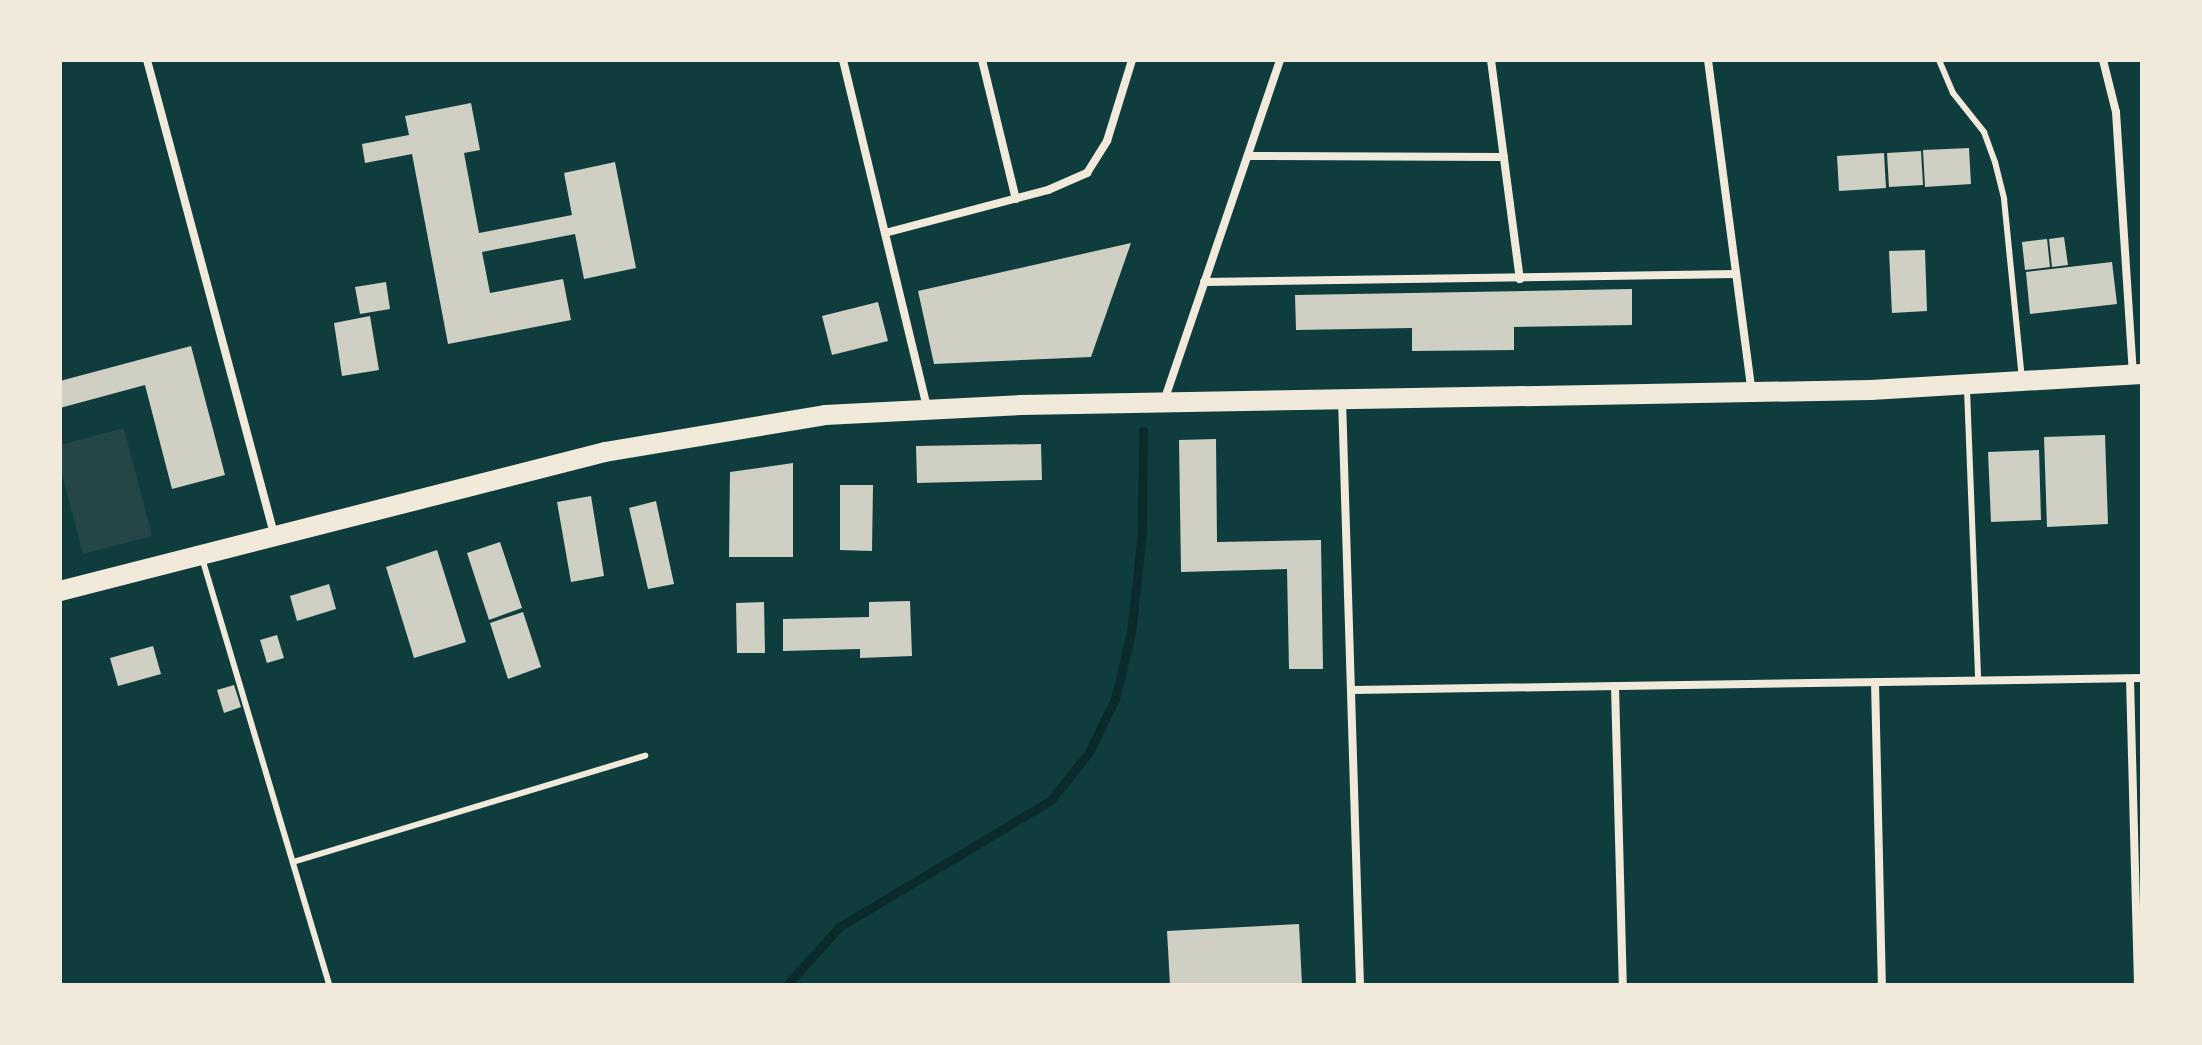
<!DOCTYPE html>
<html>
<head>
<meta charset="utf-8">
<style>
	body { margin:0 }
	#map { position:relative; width:2202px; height:1045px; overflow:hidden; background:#0f3d3e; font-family:Roboto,sans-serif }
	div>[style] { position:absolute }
	.green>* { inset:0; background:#244646 }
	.stream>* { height:9px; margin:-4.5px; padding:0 4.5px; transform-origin:4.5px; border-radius:4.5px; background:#0a2a2b }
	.building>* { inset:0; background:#cfcfc3 }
	.service>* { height:6px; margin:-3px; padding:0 3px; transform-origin:3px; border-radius:3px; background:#f1e9da }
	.minor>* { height:8px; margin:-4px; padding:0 4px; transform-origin:4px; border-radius:4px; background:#f1e9da }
	.primary>* { height:20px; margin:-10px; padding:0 10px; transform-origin:10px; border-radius:10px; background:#f1e9da }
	span { translate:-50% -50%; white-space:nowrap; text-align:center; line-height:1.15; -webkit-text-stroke:8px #f1e9da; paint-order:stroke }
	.frame { position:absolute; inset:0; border:62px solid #f1e9da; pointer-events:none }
</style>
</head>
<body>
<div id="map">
	<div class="green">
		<div style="clip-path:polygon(124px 428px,152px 536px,83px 554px,60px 466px,60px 445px)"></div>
	</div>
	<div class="stream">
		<div style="left:787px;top:985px;width:78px;rotate:-48.1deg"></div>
		<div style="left:839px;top:927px;width:247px;rotate:-30.9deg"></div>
		<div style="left:1051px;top:800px;width:61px;rotate:-51.6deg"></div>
		<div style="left:1089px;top:752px;width:59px;rotate:-63.9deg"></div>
		<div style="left:1115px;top:699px;width:68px;rotate:-76.4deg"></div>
		<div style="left:1131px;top:633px;width:102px;rotate:-83.8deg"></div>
		<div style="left:1142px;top:532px;width:101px;rotate:-89.4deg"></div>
	</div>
	<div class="building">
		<div style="clip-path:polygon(471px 103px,480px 150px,464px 153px,479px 233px,572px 215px,564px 173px,615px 162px,636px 268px,584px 279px,575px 234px,482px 252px,490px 293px,563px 279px,571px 320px,448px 344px,412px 154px,365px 163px,362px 144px,409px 135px,405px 116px)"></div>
		<div style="clip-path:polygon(1969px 148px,1971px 184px,1925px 187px,1923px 150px)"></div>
		<div style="clip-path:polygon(1921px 151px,1923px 185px,1889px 187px,1887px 153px)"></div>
		<div style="clip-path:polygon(1884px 153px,1886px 188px,1839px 191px,1837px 156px)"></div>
		<div style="clip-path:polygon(2064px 237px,2068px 265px,2052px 267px,2049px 239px)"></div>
		<div style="clip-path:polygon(2047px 239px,2050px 267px,2025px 270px,2022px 242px)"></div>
		<div style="clip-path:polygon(1131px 243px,1091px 357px,934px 364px,918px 291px)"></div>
		<div style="clip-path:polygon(1925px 250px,1927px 311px,1892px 313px,1889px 251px)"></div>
		<div style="clip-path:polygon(2112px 262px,2117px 304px,2030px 314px,2026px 272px)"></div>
		<div style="clip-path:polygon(386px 282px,390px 309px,360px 314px,355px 287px)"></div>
		<div style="clip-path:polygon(1632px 289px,1632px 325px,1514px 327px,1514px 350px,1412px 351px,1412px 328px,1296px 330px,1295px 295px)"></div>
		<div style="clip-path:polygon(878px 302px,888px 341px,832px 355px,822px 316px)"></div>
		<div style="clip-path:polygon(370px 316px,379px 370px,342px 376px,334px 323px)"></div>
		<div style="clip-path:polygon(191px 346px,225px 475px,172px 489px,145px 385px,60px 408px,60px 381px)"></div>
		<div style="clip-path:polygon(2105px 435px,2108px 524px,2047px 527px,2044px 437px)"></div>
		<div style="clip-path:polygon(1216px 439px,1217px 542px,1321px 540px,1323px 669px,1289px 669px,1287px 569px,1181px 572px,1179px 440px)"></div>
		<div style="clip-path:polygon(1041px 444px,1042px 480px,917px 483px,916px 446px)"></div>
		<div style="clip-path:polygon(2039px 450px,2041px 520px,1991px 522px,1988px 452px)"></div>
		<div style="clip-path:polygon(793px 463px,793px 557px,729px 557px,730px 472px)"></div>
		<div style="clip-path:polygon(840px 485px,873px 485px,872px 551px,840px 550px)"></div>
		<div style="clip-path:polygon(591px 496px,604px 576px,571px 582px,557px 502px)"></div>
		<div style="clip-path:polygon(656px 501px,674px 584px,648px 589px,629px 508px)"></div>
		<div style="clip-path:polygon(500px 542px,522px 608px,489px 620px,467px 553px)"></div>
		<div style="clip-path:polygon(437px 550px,466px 642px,414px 658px,386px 567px)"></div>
		<div style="clip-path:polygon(329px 584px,336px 609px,297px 621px,290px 596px)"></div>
		<div style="clip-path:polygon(910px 601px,912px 656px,860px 658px,860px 649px,783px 651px,783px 619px,869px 617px,869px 602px)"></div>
		<div style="clip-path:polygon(764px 602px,765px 653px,737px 653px,736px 603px)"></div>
		<div style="clip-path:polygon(523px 612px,541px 667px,508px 679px,490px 623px)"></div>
		<div style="clip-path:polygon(277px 635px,284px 658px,267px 663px,260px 640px)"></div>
		<div style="clip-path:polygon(153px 646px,161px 674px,118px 686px,110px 658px)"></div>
		<div style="clip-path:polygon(234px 685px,241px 707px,224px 713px,217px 690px)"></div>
		<div style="clip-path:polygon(1299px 924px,1302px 985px,1170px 985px,1167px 931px)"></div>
	</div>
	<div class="service">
		<div style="left:1939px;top:60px;width:36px;rotate:67deg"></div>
		<div style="left:1953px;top:93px;width:50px;rotate:51.5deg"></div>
		<div style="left:1984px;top:132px;width:32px;rotate:70deg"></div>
		<div style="left:1995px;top:162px;width:38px;rotate:76deg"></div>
		<div style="left:2004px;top:199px;width:181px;rotate:84.3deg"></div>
		<div style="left:1967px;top:389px;width:291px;rotate:87.8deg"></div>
		<div style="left:202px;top:558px;width:445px;rotate:73.4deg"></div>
		<div style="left:293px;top:862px;width:368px;rotate:-16.8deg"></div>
	</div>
	<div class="minor">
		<div style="left:147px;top:60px;width:491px;rotate:75deg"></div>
		<div style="left:843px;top:60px;width:357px;rotate:76.4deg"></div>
		<div style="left:982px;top:60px;width:143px;rotate:76.3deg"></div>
		<div style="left:1491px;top:60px;width:221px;rotate:82.5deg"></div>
		<div style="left:1708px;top:60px;width:335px;rotate:82.5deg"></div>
		<div style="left:2103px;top:60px;width:54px;rotate:76deg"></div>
		<div style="left:2116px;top:112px;width:262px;rotate:86.3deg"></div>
		<div style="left:1248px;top:156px;width:256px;rotate:0.2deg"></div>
		<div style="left:885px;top:233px;width:169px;rotate:-14.8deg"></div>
		<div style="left:1048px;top:190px;width:43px;rotate:-23.6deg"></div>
		<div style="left:1087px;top:173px;width:38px;rotate:-58deg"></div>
		<div style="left:1107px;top:141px;width:85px;rotate:-72.8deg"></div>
		<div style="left:1204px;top:282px;width:532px;rotate:-0.86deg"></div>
		<div style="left:1342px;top:399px;width:586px;rotate:88.24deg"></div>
		<div style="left:1164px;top:401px;width:360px;rotate:-71.2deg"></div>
		<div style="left:2130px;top:679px;width:306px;rotate:88.5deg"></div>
		<div style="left:1875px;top:682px;width:303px;rotate:88.7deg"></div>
		<div style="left:1615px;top:686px;width:299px;rotate:88.5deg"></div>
		<div style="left:1353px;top:690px;width:789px;rotate:-0.87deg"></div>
	</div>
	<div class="primary">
		<div style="left:60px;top:591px;width:562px;rotate:-14.31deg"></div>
		<div style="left:605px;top:452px;width:223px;rotate:-9.5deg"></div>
		<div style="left:825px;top:415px;width:196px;rotate:-2.9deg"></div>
		<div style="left:1021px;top:405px;width:850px;rotate:-1.01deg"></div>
		<div style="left:1871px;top:390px;width:271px;rotate:-3.4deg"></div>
	</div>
	<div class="frame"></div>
</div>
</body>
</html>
